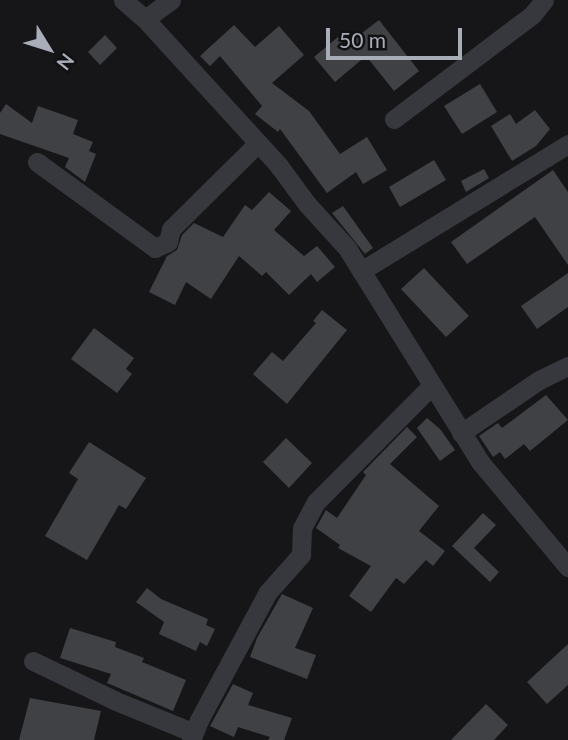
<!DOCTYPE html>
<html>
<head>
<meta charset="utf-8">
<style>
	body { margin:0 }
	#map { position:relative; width:568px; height:740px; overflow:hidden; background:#161618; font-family:Lato,sans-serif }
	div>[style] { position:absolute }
	.building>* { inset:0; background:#404145 }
	.street>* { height:19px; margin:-9.5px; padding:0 9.5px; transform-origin:9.5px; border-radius:9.5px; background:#37383d }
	span { translate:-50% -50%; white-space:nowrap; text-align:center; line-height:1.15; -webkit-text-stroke:6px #111113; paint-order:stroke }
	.north { position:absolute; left:14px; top:14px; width:70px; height:70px; -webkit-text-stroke:5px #111113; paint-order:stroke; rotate:128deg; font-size:19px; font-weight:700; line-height:28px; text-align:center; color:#a8adb8 }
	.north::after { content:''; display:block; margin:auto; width:24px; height:32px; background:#a8adb8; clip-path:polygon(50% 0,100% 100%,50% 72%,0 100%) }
	.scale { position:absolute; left:326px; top:28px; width:136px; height:32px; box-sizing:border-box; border:4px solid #a8adb8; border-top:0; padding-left:9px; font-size:21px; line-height:24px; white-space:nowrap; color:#a8adb8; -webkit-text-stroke:5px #111113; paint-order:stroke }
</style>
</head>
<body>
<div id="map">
	<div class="building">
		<div style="clip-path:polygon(379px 20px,419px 71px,394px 91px,366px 56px,335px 82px,314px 57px,338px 37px,345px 46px)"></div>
		<div style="clip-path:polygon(234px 25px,255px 47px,279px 26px,304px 55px,272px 83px,309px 111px,340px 154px,367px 137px,387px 170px,363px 184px,356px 172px,327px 193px,280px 129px,278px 132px,255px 114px,262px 106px,220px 56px,210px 66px,200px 56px)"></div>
		<div style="clip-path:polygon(105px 35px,117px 48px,100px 65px,88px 52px)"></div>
		<div style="clip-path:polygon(480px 84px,497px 112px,462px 134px,444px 106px)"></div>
		<div style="clip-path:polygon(6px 104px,32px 123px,38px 106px,78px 120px,73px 134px,93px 142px,89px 151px,96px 154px,85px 182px,65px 167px,69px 158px,0 134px,0 113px)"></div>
		<div style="clip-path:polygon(535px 110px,550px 129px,536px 146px,512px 161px,491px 126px,510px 114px,516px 124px)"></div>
		<div style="clip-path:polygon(434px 160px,446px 180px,400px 207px,389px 187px)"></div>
		<div style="clip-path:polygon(484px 169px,489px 178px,466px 192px,461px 181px)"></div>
		<div style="clip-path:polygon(553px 170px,568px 192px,568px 265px,535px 217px,467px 264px,451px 242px)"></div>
		<div style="clip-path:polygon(269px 192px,291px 211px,274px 230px,304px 256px,317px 246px,335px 267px,317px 282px,311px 274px,289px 295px,266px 272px,262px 276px,239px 256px,211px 299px,186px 282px,175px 305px,149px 292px,167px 256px,177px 250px,182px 235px,194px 223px,223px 237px,245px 205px,252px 210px)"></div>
		<div style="clip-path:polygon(343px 206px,373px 248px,365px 254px,332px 213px)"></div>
		<div style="clip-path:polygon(424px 268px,469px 316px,446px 337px,401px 289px)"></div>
		<div style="clip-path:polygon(568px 273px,568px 307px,537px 329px,521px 306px)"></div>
		<div style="clip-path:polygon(322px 310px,347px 330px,287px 404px,253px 374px,272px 352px,283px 361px,316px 323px,313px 321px)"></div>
		<div style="clip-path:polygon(94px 328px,134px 358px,126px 369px,132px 374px,117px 393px,71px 359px)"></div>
		<div style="clip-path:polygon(546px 395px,568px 420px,530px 451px,524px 444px,505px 459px,500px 452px,493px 457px,479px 436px,498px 423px,502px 428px)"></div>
		<div style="clip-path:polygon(427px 418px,440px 429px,455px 450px,440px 461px,417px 428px)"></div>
		<div style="clip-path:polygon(407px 427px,417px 437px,390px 464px,439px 506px,419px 531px,445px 551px,433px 566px,426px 560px,404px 584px,396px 578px,371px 612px,349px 596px,371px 566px,338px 548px,340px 545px,316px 528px,326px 510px,337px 518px,366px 475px,363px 472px)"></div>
		<div style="clip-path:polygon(286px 438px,312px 463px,289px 488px,263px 462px)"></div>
		<div style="clip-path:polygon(89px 442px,146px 478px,126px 509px,119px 505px,87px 560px,45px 536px,78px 479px,69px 473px)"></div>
		<div style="clip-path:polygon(483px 513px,496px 525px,474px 548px,499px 572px,490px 582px,452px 546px)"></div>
		<div style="clip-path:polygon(147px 588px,161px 599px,208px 619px,206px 625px,215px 629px,207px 646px,200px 642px,196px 651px,159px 634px,164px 622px,136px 602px)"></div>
		<div style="clip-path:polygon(282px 594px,313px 608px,295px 648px,316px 655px,307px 679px,250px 657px,257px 638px)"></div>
		<div style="clip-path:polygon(70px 628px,116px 642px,115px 647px,144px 658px,142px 662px,186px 680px,173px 711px,107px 683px,111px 674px,60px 658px)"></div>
		<div style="clip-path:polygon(568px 644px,568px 685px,547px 704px,527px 682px)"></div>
		<div style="clip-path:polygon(233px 684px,253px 693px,248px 705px,292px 718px,284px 740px,268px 740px,270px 737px,238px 727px,234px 737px,210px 726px)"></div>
		<div style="clip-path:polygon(30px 698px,101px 711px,94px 740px,19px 740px)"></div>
		<div style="clip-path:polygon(486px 704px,508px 725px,494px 740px,451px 740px)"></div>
	</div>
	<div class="street">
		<div style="left:123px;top:0;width:29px;rotate:41deg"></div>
		<div style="left:145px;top:19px;width:199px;rotate:47.6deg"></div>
		<div style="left:279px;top:166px;width:47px;rotate:53.6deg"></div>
		<div style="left:307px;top:204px;width:59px;rotate:47.7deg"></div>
		<div style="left:347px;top:248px;width:253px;rotate:58.1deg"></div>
		<div style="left:481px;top:463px;width:136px;rotate:50.1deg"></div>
		<div style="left:145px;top:19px;width:32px;rotate:-36deg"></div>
		<div style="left:394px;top:119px;width:173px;rotate:-37deg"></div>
		<div style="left:532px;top:15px;width:19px;rotate:-51deg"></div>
		<div style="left:37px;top:162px;width:146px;rotate:36.1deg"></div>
		<div style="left:155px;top:248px;width:14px;rotate:-25deg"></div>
		<div style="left:168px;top:242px;width:13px;rotate:-77deg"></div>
		<div style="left:171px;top:229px;width:122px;rotate:-44.7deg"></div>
		<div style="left:361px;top:271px;width:243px;rotate:-31.5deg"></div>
		<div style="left:461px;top:433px;width:94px;rotate:-34.2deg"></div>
		<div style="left:539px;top:380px;width:32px;rotate:-26deg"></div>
		<div style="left:33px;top:661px;width:92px;rotate:25.7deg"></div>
		<div style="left:116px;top:701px;width:84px;rotate:22.3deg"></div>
		<div style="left:191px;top:740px;width:22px;rotate:-68deg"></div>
		<div style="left:199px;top:720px;width:145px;rotate:-61.7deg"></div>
		<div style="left:268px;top:592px;width:50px;rotate:-48.3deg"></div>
		<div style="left:301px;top:555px;width:27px;rotate:-88deg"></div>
		<div style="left:302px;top:528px;width:30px;rotate:-62deg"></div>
		<div style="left:316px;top:502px;width:163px;rotate:-45.2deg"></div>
	</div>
	<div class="north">N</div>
	<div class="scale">50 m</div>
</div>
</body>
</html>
